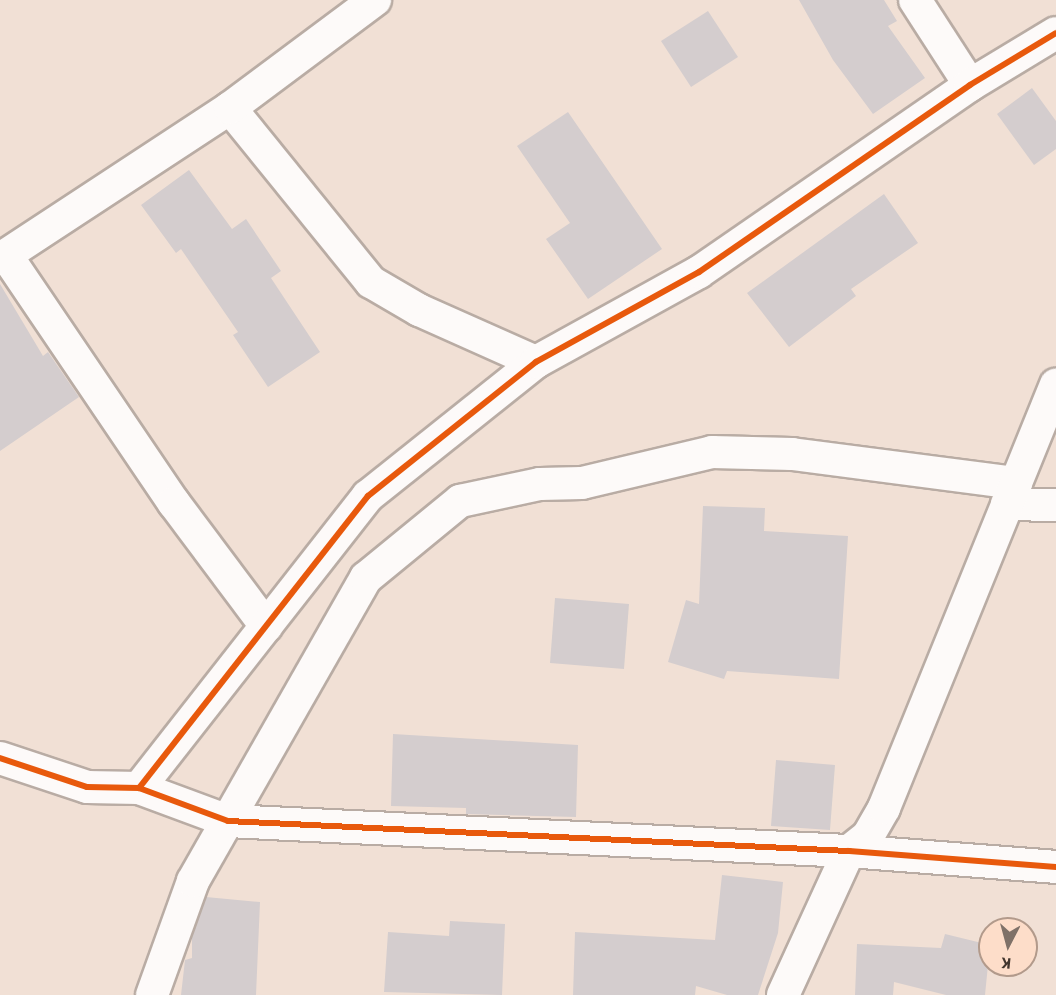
<!DOCTYPE html>
<html>
<head>
<meta charset="utf-8">
<style>
	body { margin:0 }
	#map { position:relative; width:1056px; height:995px; overflow:hidden; background:#f1e0d5; font-family:"Source Sans 3",sans-serif }
	div>[style] { position:absolute }
	.building>* { inset:0; background:#d4cdce }
	.roads { filter:drop-shadow(2px 0 #b9aca4) drop-shadow(-2px 0 #b9aca4) drop-shadow(0 2px #b9aca4) drop-shadow(0 -2px #b9aca4) }
	.street>* { height:32px; margin:-16px; padding:0 16px; transform-origin:16px; border-radius:16px; background:#fdfaf9 }
	.cycleway>* { height:6px; margin:-3px; padding:0 3px; transform-origin:3px; border-radius:3px; background:#e8590c }
	span { translate:-50% -50%; white-space:nowrap; text-align:center; line-height:1.15; -webkit-text-stroke:4.5px #fdddc9; paint-order:stroke }
	.north { position:absolute; left:978px; top:917px; width:60px; height:60px; box-sizing:border-box; background:#fdddc9; border:2px solid #b29a8b; border-radius:50%; rotate:186deg; font-size:16px; font-weight:700; line-height:24px; text-align:center; color:#42352d }
	.north::after { content:''; display:block; margin:auto; width:21px; height:27px; background:#7f7168; clip-path:polygon(50% 0,100% 100%,50% 72%,0 100%) }
</style>
</head>
<body>
<div id="map">
	<div class="building">
		<div style="clip-path:polygon(799px 0,884px 0,897px 21px,888px 26px,925px 78px,873px 114px,833px 60px)"></div>
		<div style="clip-path:polygon(708px 11px,738px 57px,691px 87px,661px 41px)"></div>
		<div style="clip-path:polygon(1032px 88px,1056px 121px,1056px 149px,1034px 165px,997px 114px)"></div>
		<div style="clip-path:polygon(568px 112px,662px 249px,588px 299px,546px 239px,570px 223px,517px 146px)"></div>
		<div style="clip-path:polygon(189px 170px,232px 229px,246px 219px,281px 271px,271px 278px,320px 352px,268px 387px,233px 335px,238px 332px,181px 249px,176px 253px,141px 205px)"></div>
		<div style="clip-path:polygon(884px 194px,918px 243px,851px 289px,856px 296px,789px 347px,747px 293px)"></div>
		<div style="clip-path:polygon(0 284px,43px 356px,48px 352px,79px 397px,0 451px)"></div>
		<div style="clip-path:polygon(703px 506px,765px 508px,764px 531px,848px 536px,839px 679px,727px 671px,724px 679px,668px 662px,686px 600px,699px 604px)"></div>
		<div style="clip-path:polygon(555px 598px,629px 604px,624px 669px,550px 663px)"></div>
		<div style="clip-path:polygon(393px 734px,578px 745px,576px 817px,466px 814px,466px 808px,391px 806px)"></div>
		<div style="clip-path:polygon(776px 760px,835px 765px,830px 830px,771px 826px)"></div>
		<div style="clip-path:polygon(722px 875px,783px 882px,778px 933px,758px 995px,727px 995px,696px 986px,695px 995px,573px 995px,575px 932px,715px 940px)"></div>
		<div style="clip-path:polygon(206px 897px,260px 902px,256px 995px,181px 995px,185px 960px,192px 958px,192px 937px)"></div>
		<div style="clip-path:polygon(450px 921px,505px 924px,502px 995px,384px 992px,388px 932px,449px 936px)"></div>
		<div style="clip-path:polygon(945px 934px,990px 945px,985px 995px,946px 995px,894px 982px,893px 995px,855px 995px,857px 944px,941px 948px)"></div>
	</div>
	<div class="roads">
		<div class="street">
			<div style="left:915px;top:0;width:101px;rotate:57.1deg"></div>
			<div style="left:230px;top:108px;width:224px;rotate:51deg"></div>
			<div style="left:371px;top:282px;width:56px;rotate:30.3deg"></div>
			<div style="left:419px;top:310px;width:128px;rotate:24deg"></div>
			<div style="left:6px;top:255px;width:300px;rotate:55.9deg"></div>
			<div style="left:174px;top:503px;width:154px;rotate:53.2deg"></div>
			<div style="left:0;top:259px;width:275px;rotate:-33.3deg"></div>
			<div style="left:230px;top:108px;width:181px;rotate:-36.7deg"></div>
			<div style="left:1007px;top:504px;width:49px;rotate:1.2deg"></div>
			<div style="left:0;top:758px;width:92px;rotate:18.4deg"></div>
			<div style="left:87px;top:787px;width:52px;rotate:1.1deg"></div>
			<div style="left:139px;top:788px;width:95px;rotate:20.3deg"></div>
			<div style="left:228px;top:821px;width:622px;rotate:2.77deg"></div>
			<div style="left:849px;top:851px;width:208px;rotate:4.4deg"></div>
			<div style="left:139px;top:788px;width:371px;rotate:-51.9deg"></div>
			<div style="left:368px;top:496px;width:215px;rotate:-38.6deg"></div>
			<div style="left:536px;top:362px;width:186px;rotate:-28.9deg"></div>
			<div style="left:699px;top:272px;width:329px;rotate:-34.6deg"></div>
			<div style="left:970px;top:85px;width:100px;rotate:-31.2deg"></div>
			<div style="left:152px;top:995px;width:121px;rotate:-70.2deg"></div>
			<div style="left:193px;top:881px;width:349px;rotate:-60.3deg"></div>
			<div style="left:366px;top:578px;width:122px;rotate:-39.3deg"></div>
			<div style="left:460px;top:501px;width:82px;rotate:-12deg"></div>
			<div style="left:540px;top:484px;width:42px;rotate:-1.4deg"></div>
			<div style="left:582px;top:483px;width:134px;rotate:-13.4deg"></div>
			<div style="left:712px;top:452px;width:80px;rotate:1.4deg"></div>
			<div style="left:792px;top:454px;width:226px;rotate:7.4deg"></div>
			<div style="left:783px;top:995px;width:158px;rotate:-65.4deg"></div>
			<div style="left:849px;top:851px;width:24px;rotate:-38deg"></div>
			<div style="left:868px;top:836px;width:32px;rotate:-60deg"></div>
			<div style="left:884px;top:808px;width:457px;rotate:-67.9deg"></div>
		</div>
	</div>
	<div class="cycleway">
		<div style="left:0;top:758px;width:92px;rotate:18.4deg"></div>
		<div style="left:87px;top:787px;width:52px;rotate:1.1deg"></div>
		<div style="left:139px;top:788px;width:95px;rotate:20.3deg"></div>
		<div style="left:228px;top:821px;width:622px;rotate:2.77deg"></div>
		<div style="left:849px;top:851px;width:208px;rotate:4.4deg"></div>
		<div style="left:139px;top:788px;width:371px;rotate:-51.9deg"></div>
		<div style="left:368px;top:496px;width:215px;rotate:-38.6deg"></div>
		<div style="left:536px;top:362px;width:186px;rotate:-28.9deg"></div>
		<div style="left:699px;top:272px;width:329px;rotate:-34.6deg"></div>
		<div style="left:970px;top:85px;width:100px;rotate:-31.2deg"></div>
	</div>
	<div class="north">K</div>
</div>
</body>
</html>
